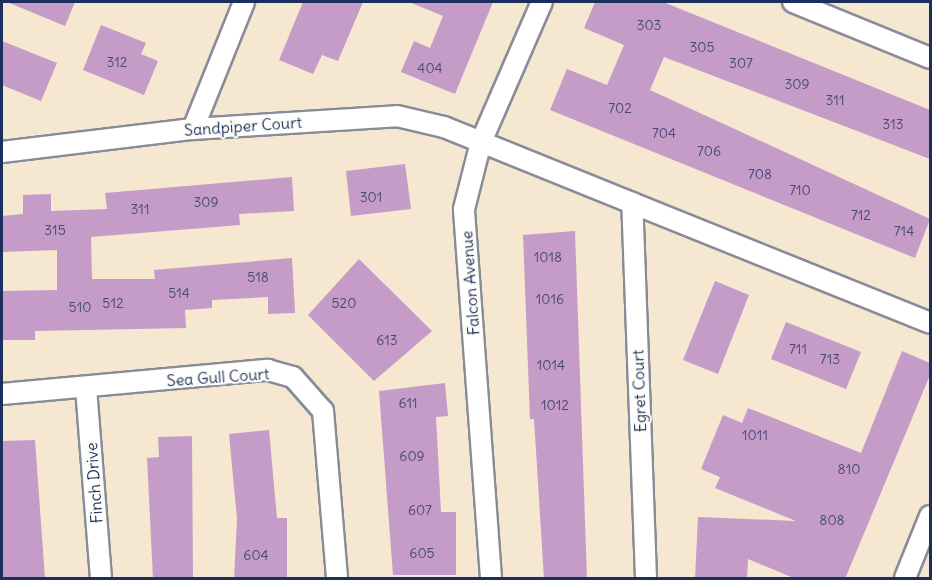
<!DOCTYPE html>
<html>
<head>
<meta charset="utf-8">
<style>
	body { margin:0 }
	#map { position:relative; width:932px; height:580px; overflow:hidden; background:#f6e7d1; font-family:Delius,sans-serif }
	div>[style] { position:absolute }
	.building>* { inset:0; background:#c59bc8 }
	.roads { filter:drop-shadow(2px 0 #888b98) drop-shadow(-2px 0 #888b98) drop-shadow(0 2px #888b98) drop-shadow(0 -2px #888b98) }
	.street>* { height:20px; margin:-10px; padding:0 10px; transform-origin:10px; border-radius:10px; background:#fff }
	span { translate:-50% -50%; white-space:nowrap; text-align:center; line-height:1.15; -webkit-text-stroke:4.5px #fdfcf7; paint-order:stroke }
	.number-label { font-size:14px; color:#464a78 }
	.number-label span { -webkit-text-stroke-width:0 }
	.street-label { font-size:16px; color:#1b2f5e }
	.frame { position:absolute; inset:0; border:3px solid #1b2f5e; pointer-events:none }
</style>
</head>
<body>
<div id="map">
	<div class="building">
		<div style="clip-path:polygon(7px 2px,75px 2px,65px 26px)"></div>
		<div style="clip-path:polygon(303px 2px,363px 2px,338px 61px,322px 55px,313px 74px,279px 60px)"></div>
		<div style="clip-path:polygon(409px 2px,493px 2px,455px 94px,401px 72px,414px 41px,430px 48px,443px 16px)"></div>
		<div style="clip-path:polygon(595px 2px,663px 2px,930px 110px,930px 159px,664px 57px,650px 90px,930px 219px,915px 258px,550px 110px,567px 69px,607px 85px,624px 45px,584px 28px)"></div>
		<div style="clip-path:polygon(101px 25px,146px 43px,141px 54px,158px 61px,144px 95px,83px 70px)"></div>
		<div style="clip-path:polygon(2px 41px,57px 63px,41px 101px,2px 85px)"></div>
		<div style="clip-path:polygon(405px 164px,411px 209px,351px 216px,346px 171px)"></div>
		<div style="clip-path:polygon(292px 177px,294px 211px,239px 214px,240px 225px,91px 237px,92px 279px,155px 279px,154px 270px,292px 258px,295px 313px,268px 314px,268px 297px,212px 300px,212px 308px,185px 310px,186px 328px,35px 331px,35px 340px,2px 340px,2px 291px,57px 290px,57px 250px,2px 252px,2px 216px,23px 214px,23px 195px,51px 194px,51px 211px,107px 209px,105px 193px)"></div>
		<div style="clip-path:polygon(575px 231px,587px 579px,544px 579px,534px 419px,530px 419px,523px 235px)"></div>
		<div style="clip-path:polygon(359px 259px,432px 331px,374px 381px,308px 315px)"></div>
		<div style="clip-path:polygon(715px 281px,749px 295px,718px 374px,683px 360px)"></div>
		<div style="clip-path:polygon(786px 322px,861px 352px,846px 389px,771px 359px)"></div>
		<div style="clip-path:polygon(902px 351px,930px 363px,930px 375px,845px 579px,796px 579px,748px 559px,747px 579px,695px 579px,698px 517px,796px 521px,715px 488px,720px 477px,701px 469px,723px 415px,742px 423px,748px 408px,861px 453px)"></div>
		<div style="clip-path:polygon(445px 383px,448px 416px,436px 417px,441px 512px,456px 512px,456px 575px,393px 575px,379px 391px)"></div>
		<div style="clip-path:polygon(269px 430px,277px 518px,287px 518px,287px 579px,234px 579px,237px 519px,229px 434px)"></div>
		<div style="clip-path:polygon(192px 436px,193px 579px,153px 579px,147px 458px,159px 457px,158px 437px)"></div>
		<div style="clip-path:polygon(35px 440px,45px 579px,2px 579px,2px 441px)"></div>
	</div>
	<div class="roads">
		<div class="street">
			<div style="left:793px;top:2px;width:148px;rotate:22.2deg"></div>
			<div style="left:193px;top:129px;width:137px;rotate:-68.1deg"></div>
			<div style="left:2px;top:152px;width:192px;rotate:-6.9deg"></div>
			<div style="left:193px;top:129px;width:204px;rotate:-3.6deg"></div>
			<div style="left:397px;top:116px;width:48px;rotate:13.2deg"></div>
			<div style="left:444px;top:127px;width:203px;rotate:22deg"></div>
			<div style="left:86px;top:388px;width:191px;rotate:85.5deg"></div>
			<div style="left:2px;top:394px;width:267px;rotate:-5.2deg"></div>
			<div style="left:268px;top:370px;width:26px;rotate:16deg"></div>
			<div style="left:293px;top:377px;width:45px;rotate:48.6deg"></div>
			<div style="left:323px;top:411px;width:168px;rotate:85.2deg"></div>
			<div style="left:491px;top:578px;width:370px;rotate:-94.2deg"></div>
			<div style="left:464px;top:209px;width:69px;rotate:-75.8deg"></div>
			<div style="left:481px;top:142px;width:153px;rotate:-66.5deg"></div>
			<div style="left:646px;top:578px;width:375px;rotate:-92.1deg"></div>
			<div style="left:632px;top:203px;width:321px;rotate:21.9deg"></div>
			<div style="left:905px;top:578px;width:67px;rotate:-68deg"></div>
		</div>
	</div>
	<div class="number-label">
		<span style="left:649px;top:25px">303</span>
		<span style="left:702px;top:47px">305</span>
		<span style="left:117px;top:62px">312</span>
		<span style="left:741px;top:63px">307</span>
		<span style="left:430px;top:68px">404</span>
		<span style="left:797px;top:84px">309</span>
		<span style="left:835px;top:100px">311</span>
		<span style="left:620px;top:108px">702</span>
		<span style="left:893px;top:124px">313</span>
		<span style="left:664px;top:133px">704</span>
		<span style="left:709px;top:151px">706</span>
		<span style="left:760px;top:174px">708</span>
		<span style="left:800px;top:190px">710</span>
		<span style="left:371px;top:197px">301</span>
		<span style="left:206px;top:202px">309</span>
		<span style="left:140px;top:209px">311</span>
		<span style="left:861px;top:215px">712</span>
		<span style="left:55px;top:230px">315</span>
		<span style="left:904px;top:231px">714</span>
		<span style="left:548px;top:257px">1018</span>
		<span style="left:258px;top:277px">518</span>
		<span style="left:179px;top:293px">514</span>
		<span style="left:550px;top:299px">1016</span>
		<span style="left:113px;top:303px">512</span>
		<span style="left:344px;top:303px">520</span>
		<span style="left:80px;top:307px">510</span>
		<span style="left:387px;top:340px">613</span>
		<span style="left:798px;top:349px">711</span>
		<span style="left:830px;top:359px">713</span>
		<span style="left:551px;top:365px">1014</span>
		<span style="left:408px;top:403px">611</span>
		<span style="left:555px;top:405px">1012</span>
		<span style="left:755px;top:435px">1011</span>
		<span style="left:412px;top:456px">609</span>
		<span style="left:849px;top:469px">810</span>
		<span style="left:420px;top:510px">607</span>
		<span style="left:832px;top:520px">808</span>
		<span style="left:422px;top:553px">605</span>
		<span style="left:256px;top:555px">604</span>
	</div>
	<div class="street-label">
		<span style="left:243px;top:126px;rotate:-4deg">Sandpiper Court</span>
		<span style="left:470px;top:283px;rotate:-94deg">Falcon Avenue</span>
		<span style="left:218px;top:377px;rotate:-4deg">Sea Gull Court</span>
		<span style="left:639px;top:391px;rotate:-92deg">Egret Court</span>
		<span style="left:94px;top:483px;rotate:-94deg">Finch Drive</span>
	</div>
	<div class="frame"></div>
</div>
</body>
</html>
